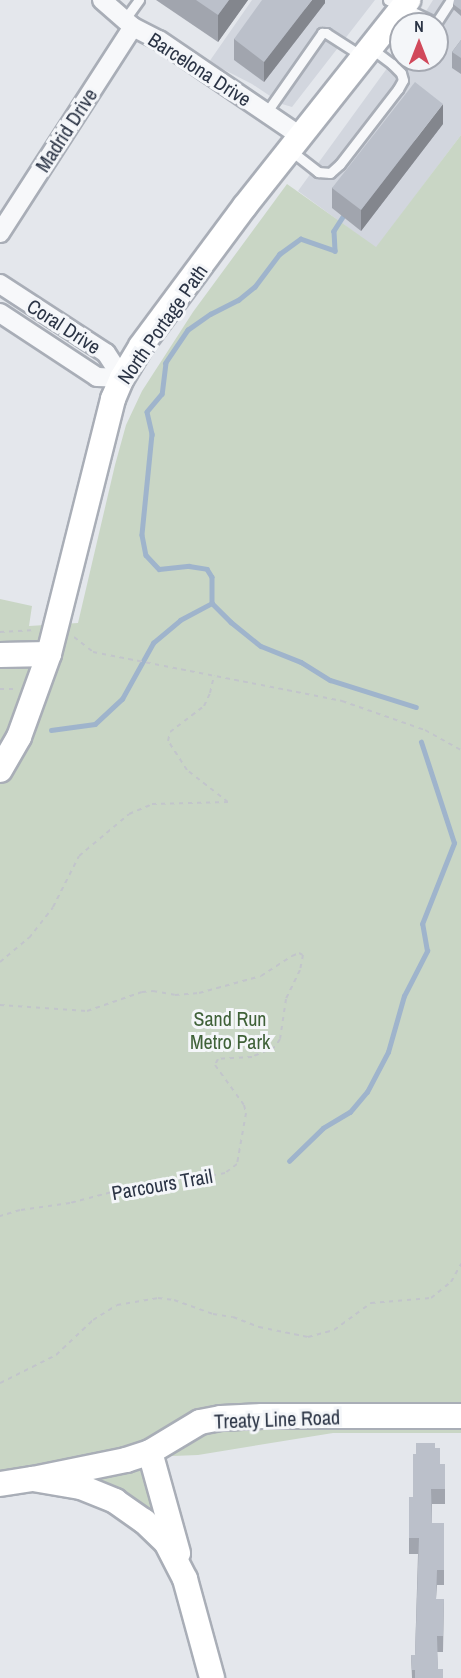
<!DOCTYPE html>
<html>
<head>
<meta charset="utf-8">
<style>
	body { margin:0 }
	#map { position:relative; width:461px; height:1678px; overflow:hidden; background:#e4e7ec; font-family:"Archivo Narrow",sans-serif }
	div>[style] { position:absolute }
	.built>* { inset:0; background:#d2d6de }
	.green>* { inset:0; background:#c9d6c5 }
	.stream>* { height:4.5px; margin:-2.25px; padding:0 2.25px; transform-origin:2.25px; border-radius:2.25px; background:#9fb4cc }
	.path>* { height:2px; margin-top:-1px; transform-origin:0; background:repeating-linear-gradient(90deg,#c2c5cb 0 4.5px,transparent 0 9px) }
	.roads { filter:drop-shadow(2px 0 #a9aeb7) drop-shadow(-2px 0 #a9aeb7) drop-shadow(0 2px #a9aeb7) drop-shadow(0 -2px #a9aeb7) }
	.lane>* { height:9px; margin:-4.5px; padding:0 4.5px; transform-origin:4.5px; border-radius:4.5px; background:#f7f8fa }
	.street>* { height:18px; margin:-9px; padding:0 9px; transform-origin:9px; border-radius:9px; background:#f7f8fa }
	.secondary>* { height:24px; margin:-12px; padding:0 12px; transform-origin:12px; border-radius:12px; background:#fff }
	.wall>* { inset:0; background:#a1a5ae }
	.shaded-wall>* { inset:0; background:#83868d }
	.building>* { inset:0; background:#bbc0ca }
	span { translate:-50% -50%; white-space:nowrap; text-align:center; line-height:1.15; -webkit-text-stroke:6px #f4f6f9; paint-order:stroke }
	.street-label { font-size:20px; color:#2b3445 }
	.park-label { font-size:20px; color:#3f6138 }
	.north { position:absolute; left:389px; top:12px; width:60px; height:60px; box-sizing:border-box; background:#f4f6f9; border:2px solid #a4a8b1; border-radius:50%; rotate:0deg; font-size:16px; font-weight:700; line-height:24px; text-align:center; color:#2b3445 }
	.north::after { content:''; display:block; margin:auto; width:21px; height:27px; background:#d1495b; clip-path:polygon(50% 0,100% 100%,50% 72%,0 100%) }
</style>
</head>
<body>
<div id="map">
	<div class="built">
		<div style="clip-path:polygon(252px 0,375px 0,292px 107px,282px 104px,252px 84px,209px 62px)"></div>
		<div style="clip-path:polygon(433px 0,461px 0,461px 135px,376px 248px,298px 191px,401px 49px,401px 60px,437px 60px,437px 24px,418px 24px)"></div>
	</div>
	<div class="green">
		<div style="clip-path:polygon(461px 135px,461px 1433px,333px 1433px,198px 1455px,123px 1458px,0 1484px,0 599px,32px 606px,29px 626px,78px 623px,115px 465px,126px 425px,142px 391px,193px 312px,287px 184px,376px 247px)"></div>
		<div style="clip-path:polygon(135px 1465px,148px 1476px,156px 1508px,153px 1510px,148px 1512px,95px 1480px,94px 1476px)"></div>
	</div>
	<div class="stream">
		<div style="left:343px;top:217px;width:17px;rotate:123deg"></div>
		<div style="left:334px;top:231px;width:20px;rotate:87deg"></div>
		<div style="left:335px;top:251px;width:36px;rotate:-161deg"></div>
		<div style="left:301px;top:239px;width:26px;rotate:144deg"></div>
		<div style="left:280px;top:254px;width:41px;rotate:127.1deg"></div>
		<div style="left:255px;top:287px;width:21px;rotate:141deg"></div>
		<div style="left:239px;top:300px;width:31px;rotate:153deg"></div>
		<div style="left:211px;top:314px;width:28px;rotate:145deg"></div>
		<div style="left:188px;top:330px;width:40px;rotate:124deg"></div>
		<div style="left:166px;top:363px;width:31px;rotate:97deg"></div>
		<div style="left:162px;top:394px;width:23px;rotate:130deg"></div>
		<div style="left:147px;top:412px;width:23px;rotate:77deg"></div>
		<div style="left:152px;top:434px;width:101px;rotate:95.7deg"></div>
		<div style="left:142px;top:535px;width:20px;rotate:79deg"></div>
		<div style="left:146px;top:555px;width:19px;rotate:47deg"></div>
		<div style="left:159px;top:569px;width:30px;rotate:-6deg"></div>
		<div style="left:189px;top:566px;width:18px;rotate:9deg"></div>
		<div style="left:207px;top:569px;width:9px;rotate:58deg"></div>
		<div style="left:212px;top:577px;width:26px;rotate:90deg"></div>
		<div style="left:212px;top:603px;width:27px;rotate:45deg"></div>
		<div style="left:231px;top:622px;width:38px;rotate:39deg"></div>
		<div style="left:261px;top:646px;width:43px;rotate:21.8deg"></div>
		<div style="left:301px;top:662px;width:34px;rotate:32deg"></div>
		<div style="left:330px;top:680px;width:90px;rotate:17.4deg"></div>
		<div style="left:51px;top:730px;width:44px;rotate:-7.8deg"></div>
		<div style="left:95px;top:724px;width:37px;rotate:-43deg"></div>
		<div style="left:122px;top:699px;width:64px;rotate:-61deg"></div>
		<div style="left:153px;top:643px;width:35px;rotate:-40deg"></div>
		<div style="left:180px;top:620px;width:36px;rotate:-28deg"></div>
		<div style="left:289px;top:1161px;width:47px;rotate:-44.1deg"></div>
		<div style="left:323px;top:1128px;width:31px;rotate:-31deg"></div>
		<div style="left:350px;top:1112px;width:26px;rotate:-50deg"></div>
		<div style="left:367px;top:1092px;width:45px;rotate:-62.3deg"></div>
		<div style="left:388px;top:1052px;width:58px;rotate:-74.1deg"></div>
		<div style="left:404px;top:996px;width:51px;rotate:-62.9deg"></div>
		<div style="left:427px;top:951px;width:27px;rotate:-100deg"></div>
		<div style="left:422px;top:924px;width:87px;rotate:-68.4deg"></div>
		<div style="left:454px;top:843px;width:106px;rotate:-108.1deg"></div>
	</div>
	<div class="path">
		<div style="left:0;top:632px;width:36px;rotate:-3deg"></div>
		<div style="left:74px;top:637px;width:24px;rotate:38deg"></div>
		<div style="left:93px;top:652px;width:254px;rotate:11.1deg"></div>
		<div style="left:342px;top:701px;width:88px;rotate:19.3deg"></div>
		<div style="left:425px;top:730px;width:41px;rotate:29.1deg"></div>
		<div style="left:0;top:689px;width:17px"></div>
		<div style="left:0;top:962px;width:38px;rotate:-40deg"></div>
		<div style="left:29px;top:938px;width:39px;rotate:-52deg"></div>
		<div style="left:53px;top:907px;width:57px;rotate:-63deg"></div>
		<div style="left:79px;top:856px;width:65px;rotate:-40deg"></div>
		<div style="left:129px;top:814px;width:25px;rotate:-23deg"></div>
		<div style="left:152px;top:804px;width:76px;rotate:-1.5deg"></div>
		<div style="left:228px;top:802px;width:52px;rotate:-142deg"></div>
		<div style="left:187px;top:770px;width:35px;rotate:-123deg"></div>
		<div style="left:168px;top:741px;width:9px;rotate:-77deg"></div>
		<div style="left:170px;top:732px;width:43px;rotate:-37.4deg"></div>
		<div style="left:204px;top:706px;width:14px;rotate:-65deg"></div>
		<div style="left:210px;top:693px;width:18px;rotate:-77deg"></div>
		<div style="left:0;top:1005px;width:87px;rotate:3.9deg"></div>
		<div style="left:87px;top:1011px;width:58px;rotate:-19.1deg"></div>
		<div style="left:142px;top:992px;width:11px;rotate:-5deg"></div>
		<div style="left:153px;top:991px;width:22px;rotate:10deg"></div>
		<div style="left:175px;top:995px;width:24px;rotate:-5deg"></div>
		<div style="left:199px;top:993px;width:64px;rotate:-15.3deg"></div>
		<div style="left:261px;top:976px;width:37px;rotate:-33deg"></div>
		<div style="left:292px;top:956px;width:8px;rotate:-23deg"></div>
		<div style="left:299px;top:953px;width:4px;rotate:27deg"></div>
		<div style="left:303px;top:955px;width:15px;rotate:101deg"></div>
		<div style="left:300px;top:970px;width:32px;rotate:116deg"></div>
		<div style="left:286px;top:999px;width:40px;rotate:98.5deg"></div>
		<div style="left:280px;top:1039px;width:9px;rotate:122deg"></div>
		<div style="left:275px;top:1047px;width:25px;rotate:157deg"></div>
		<div style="left:252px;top:1057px;width:34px;rotate:177deg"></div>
		<div style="left:218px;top:1059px;width:7px;rotate:117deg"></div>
		<div style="left:215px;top:1065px;width:49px;rotate:54.1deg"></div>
		<div style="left:244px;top:1105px;width:8px;rotate:76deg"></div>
		<div style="left:246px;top:1113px;width:52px;rotate:100deg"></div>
		<div style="left:237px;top:1164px;width:15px;rotate:143deg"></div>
		<div style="left:225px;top:1173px;width:15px;rotate:169deg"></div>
		<div style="left:210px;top:1176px;width:56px;rotate:174.9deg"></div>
		<div style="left:154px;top:1181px;width:87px;rotate:165.3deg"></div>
		<div style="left:70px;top:1203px;width:50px;rotate:172deg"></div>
		<div style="left:20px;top:1210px;width:21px;rotate:163deg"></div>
		<div style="left:0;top:1383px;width:63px;rotate:-26.6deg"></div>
		<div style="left:56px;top:1355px;width:51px;rotate:-43.4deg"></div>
		<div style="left:93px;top:1320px;width:28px;rotate:-32deg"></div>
		<div style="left:117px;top:1305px;width:42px;rotate:-9.7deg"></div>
		<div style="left:158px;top:1298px;width:16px;rotate:7deg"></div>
		<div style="left:174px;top:1300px;width:41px;rotate:19.7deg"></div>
		<div style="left:213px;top:1314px;width:20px;rotate:9deg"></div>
		<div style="left:233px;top:1317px;width:28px;rotate:21deg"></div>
		<div style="left:259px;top:1327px;width:50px;rotate:11.5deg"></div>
		<div style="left:308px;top:1337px;width:27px;rotate:-15deg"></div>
		<div style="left:334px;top:1330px;width:46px;rotate:-36.1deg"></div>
		<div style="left:371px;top:1303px;width:60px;rotate:-4.8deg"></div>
		<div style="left:431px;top:1298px;width:26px;rotate:-39deg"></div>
		<div style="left:451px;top:1282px;width:21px;rotate:-61deg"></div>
	</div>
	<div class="roads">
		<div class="lane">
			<div style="left:388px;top:0;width:53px;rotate:25.6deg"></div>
			<div style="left:436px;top:23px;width:27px;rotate:-57deg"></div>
			<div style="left:125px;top:19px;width:24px;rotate:-54deg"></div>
			<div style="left:266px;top:113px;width:98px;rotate:-55deg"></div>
			<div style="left:322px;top:33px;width:4px"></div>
			<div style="left:326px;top:33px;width:43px;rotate:32.6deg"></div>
			<div style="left:290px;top:150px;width:36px;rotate:38deg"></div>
			<div style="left:318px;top:172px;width:12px;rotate:5deg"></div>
			<div style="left:330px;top:173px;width:13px;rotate:-42deg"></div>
			<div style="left:340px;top:164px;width:95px;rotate:-52.3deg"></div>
			<div style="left:398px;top:89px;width:10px;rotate:-61deg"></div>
			<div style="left:403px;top:80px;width:7px;rotate:-106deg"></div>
			<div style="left:401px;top:73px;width:13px;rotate:-135deg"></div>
			<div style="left:392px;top:64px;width:25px;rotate:-143deg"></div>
		</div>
		<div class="street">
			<div style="left:102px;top:0;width:41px;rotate:41.1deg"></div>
			<div style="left:133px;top:27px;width:29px;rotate:27deg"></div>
			<div style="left:159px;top:40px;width:171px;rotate:34.2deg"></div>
			<div style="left:0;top:233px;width:245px;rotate:-57.2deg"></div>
			<div style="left:0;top:284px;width:126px;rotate:33.1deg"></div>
			<div style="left:106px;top:353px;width:30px;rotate:57deg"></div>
			<div style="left:0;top:313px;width:116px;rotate:33.4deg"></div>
			<div style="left:97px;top:377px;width:25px;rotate:2deg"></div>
		</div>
		<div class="secondary">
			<div style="left:0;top:655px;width:49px;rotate:-1.2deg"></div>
			<div style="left:0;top:770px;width:38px;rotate:-60deg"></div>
			<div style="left:19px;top:737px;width:88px;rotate:-70.1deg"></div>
			<div style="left:49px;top:654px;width:263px;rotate:-75.9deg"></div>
			<div style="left:113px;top:399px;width:23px;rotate:-67deg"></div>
			<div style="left:122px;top:378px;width:37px;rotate:-59deg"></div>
			<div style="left:141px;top:346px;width:174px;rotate:-53.4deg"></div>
			<div style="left:245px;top:206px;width:263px;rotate:-51.6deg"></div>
			<div style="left:150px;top:1452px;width:105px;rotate:74.5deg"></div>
			<div style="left:33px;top:1479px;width:95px;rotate:-11.5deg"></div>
			<div style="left:126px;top:1460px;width:25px;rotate:-18deg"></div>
			<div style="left:150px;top:1452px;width:58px;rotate:-31deg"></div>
			<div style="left:200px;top:1422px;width:21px;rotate:-11deg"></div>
			<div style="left:221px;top:1418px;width:41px;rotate:-2.8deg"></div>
			<div style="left:262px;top:1416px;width:199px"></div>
			<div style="left:0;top:1484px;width:33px;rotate:-9deg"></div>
			<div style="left:33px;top:1479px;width:49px;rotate:9.5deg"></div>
			<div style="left:81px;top:1487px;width:37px;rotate:22deg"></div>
			<div style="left:115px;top:1501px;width:35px;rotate:35deg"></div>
			<div style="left:144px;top:1521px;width:30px;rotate:44deg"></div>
			<div style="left:166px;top:1542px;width:42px;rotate:62.8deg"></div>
			<div style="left:185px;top:1579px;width:103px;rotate:74.7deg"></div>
		</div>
	</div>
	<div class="wall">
		<div style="clip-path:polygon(156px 0,248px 0,218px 42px)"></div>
		<div style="clip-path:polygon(325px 0,325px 3px,264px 82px,234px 60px,234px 39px)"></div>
		<div style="clip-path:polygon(461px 0,461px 16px,453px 9px,453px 4px)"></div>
		<div style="clip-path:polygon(461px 40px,461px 74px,452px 68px,452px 52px)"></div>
		<div style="clip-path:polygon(443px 124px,361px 231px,332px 208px,332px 188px)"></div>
		<div style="clip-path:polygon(435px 1448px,440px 1464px,445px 1464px,445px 1504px,432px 1504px,432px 1523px,444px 1523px,444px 1585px,437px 1585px,436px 1599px,444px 1599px,443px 1652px,437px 1652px,438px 1669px,443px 1678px,412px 1678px,411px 1655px,415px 1655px,418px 1554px,409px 1554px,409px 1497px,413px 1497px,416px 1454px)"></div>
	</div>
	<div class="shaded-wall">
		<div style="clip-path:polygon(229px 0,248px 0,218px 42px,218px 15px)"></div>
		<div style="clip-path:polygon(312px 0,325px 0,325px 3px,264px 82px,264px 62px)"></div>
		<div style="clip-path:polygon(443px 104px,443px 124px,361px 231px,361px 210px)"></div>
	</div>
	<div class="building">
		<div style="clip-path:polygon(196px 0,229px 0,218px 15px)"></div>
		<div style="clip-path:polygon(262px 0,312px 0,264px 62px,234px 39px)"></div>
		<div style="clip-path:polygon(454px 0,461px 0,461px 10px,453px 4px)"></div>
		<div style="clip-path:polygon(461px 40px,461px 58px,452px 52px)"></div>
		<div style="clip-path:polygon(415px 82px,443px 104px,361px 210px,332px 188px)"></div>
		<div style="clip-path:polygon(416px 1443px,435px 1443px,435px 1448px,440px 1448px,440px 1464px,445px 1464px,445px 1489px,431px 1489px,432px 1523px,444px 1523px,444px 1570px,437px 1570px,436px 1599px,444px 1599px,443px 1636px,437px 1636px,438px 1669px,443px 1669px,443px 1678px,415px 1678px,415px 1670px,412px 1670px,411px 1655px,415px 1655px,419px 1538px,409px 1538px,409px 1497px,413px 1497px,413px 1454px,416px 1454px)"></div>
	</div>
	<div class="street-label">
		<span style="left:200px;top:69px;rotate:33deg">Barcelona Drive</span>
		<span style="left:66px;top:130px;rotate:-57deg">Madrid Drive</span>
		<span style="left:162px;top:324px;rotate:-55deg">North Portage Path</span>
		<span style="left:64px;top:326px;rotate:33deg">Coral Drive</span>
		<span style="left:162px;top:1184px;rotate:-10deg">Parcours Trail</span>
		<span style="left:277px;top:1419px;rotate:-2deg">Treaty Line Road</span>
	</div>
	<div class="park-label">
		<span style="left:230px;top:1030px">Sand Run<br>Metro Park</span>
	</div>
	<div class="north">N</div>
</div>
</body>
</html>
